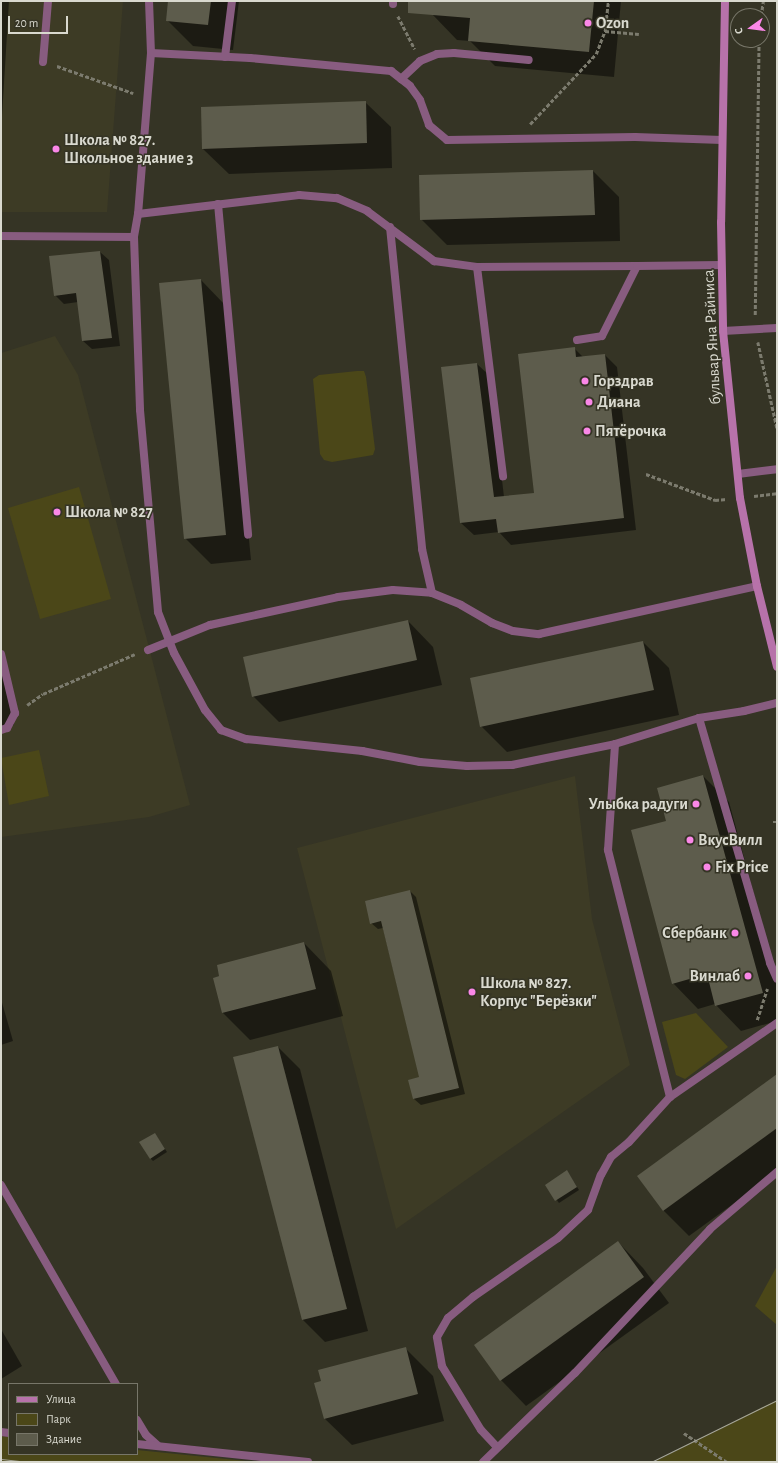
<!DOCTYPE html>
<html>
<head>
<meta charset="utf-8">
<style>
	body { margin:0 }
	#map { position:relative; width:778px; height:1463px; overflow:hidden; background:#353425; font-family:"Alegreya Sans",sans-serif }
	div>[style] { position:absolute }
	.built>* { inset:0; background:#3d3b25 }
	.green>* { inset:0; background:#4b4718 }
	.shadow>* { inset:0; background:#0007 }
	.building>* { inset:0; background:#5d5c4c }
	.path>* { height:2.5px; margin-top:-1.25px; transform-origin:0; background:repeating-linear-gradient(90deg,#7c7b6e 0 4px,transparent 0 6px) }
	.service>* { height:8px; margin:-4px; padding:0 4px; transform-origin:4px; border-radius:4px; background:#885c80 }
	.minor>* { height:8px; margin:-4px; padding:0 4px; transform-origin:4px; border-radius:4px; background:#885c80 }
	.secondary>* { height:8px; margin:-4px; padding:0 4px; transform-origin:4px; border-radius:4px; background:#b772aa }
	.tram>* { height:1px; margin:-0.5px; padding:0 0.5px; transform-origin:0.5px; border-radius:0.5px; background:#a6a69a }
	.dots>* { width:11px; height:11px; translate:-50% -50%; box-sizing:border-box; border:2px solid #353425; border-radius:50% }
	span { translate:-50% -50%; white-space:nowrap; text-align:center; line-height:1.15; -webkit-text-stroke:3px #353425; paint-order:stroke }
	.poi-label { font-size:16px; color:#d9d9cf; font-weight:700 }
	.left { translate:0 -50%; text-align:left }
	.right { translate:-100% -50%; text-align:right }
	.street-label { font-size:16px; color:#d9d9cf }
	.frame { position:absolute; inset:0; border:2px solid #d9d9cf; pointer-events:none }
	.legend { position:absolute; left:8px; top:1383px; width:130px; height:72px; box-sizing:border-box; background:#353425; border:1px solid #777669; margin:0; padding:5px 7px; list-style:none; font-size:12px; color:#d9d9cf }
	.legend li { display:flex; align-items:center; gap:8px; height:20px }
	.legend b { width:20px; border:1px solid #777669 }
	.north { position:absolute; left:730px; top:8px; width:40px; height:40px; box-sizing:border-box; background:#353425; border:1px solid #777669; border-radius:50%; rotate:256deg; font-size:11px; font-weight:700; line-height:16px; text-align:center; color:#d9d9cf }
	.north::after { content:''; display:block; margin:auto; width:14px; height:18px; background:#fa87e7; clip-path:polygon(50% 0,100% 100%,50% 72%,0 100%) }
	.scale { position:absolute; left:8px; top:16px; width:60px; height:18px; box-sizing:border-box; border:2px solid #d9d9cf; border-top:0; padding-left:5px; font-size:12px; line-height:14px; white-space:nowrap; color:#d9d9cf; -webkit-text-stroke:3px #353425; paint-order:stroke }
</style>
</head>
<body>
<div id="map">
	<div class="built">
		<div style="clip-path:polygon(1px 1px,123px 1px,107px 212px,1px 212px)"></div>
		<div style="clip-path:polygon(55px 336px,78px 375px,190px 805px,149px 817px,1px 837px,1px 353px)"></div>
		<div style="clip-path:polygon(575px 776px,592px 919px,630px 1065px,396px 1229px,297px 848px)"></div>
	</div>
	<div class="green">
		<div style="clip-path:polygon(357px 371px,364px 371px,366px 377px,375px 449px,373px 455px,332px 462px,324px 460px,320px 454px,313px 379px,319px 375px)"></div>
		<div style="clip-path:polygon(79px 487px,111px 599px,40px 619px,8px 508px)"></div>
		<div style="clip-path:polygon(39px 750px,49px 796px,9px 805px,1px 758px)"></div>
		<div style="clip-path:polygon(696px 1013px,728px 1047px,685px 1079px,676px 1075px,662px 1022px)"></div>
		<div style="clip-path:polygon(777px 1266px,777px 1325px,755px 1306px)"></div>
		<div style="clip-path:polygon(777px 1400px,777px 1462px,654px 1462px,775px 1401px)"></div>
		<div style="clip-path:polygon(1px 1436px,9px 1437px,9px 1454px,137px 1454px,137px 1450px,257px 1462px,1px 1462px)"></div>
	</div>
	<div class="shadow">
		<div style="clip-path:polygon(1px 1px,9px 1px,1px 133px)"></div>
		<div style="clip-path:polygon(169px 1px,239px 1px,233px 50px,193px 46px,167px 20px)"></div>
		<div style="clip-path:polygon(433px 1px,621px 1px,614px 77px,495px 66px,470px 41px,457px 40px,432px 14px)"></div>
		<div style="clip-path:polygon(365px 102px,391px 127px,392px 168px,229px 174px,203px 149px)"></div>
		<div style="clip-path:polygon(593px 171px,619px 197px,620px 241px,447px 245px,421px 219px)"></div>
		<div style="clip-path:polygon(100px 252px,109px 260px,120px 346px,92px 349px,83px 341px,78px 302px,64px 304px,55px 295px,50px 257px)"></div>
		<div style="clip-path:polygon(201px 280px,226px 306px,251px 560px,211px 564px,185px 538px)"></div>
		<div style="clip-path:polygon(574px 348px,583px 357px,605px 355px,617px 367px,636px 530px,511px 545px,499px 532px,474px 535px,461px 523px,477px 364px,490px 376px,504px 497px,535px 494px)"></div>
		<div style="clip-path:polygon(408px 621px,433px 647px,442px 685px,279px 722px,253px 696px)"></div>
		<div style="clip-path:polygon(643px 642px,669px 668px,679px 715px,507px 752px,481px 726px)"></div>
		<div style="clip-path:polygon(1px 669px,14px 725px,1px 728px)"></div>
		<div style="clip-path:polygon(703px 776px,729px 802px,777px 979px,777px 1021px,741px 1031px,715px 1004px,698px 1009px,673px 983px,667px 822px)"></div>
		<div style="clip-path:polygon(410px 891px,416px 897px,465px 1094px,421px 1105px,414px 1099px,420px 1078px,383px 928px,378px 929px,371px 923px)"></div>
		<div style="clip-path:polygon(304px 943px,331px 971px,343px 1016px,250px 1040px,223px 1013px,214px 978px)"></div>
		<div style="clip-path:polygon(1px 999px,13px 1041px,1px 1045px)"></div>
		<div style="clip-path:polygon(278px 1047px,300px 1069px,368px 1331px,325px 1342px,303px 1320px)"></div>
		<div style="clip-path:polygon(777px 1076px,777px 1172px,689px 1236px,664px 1211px,639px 1176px)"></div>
		<div style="clip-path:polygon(157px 1137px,167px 1152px,153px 1161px,150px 1158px)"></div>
		<div style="clip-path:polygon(569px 1174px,579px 1190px,559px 1203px,546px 1185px)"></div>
		<div style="clip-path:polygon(618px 1242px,643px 1268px,669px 1303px,526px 1406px,501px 1380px)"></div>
		<div style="clip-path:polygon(1px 1329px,22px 1366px,1px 1379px)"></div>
		<div style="clip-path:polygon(405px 1348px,433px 1376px,444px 1421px,352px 1445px,324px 1418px)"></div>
	</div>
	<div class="building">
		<div style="clip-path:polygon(168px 1px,211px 1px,208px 25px,166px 21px)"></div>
		<div style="clip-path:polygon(408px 1px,594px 1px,589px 52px,468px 41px,470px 18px,408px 13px)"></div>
		<div style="clip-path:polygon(366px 101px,367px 143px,202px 149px,201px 107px)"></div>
		<div style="clip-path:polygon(593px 170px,595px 215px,420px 220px,419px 175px)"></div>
		<div style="clip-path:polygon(100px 251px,112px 338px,82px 341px,76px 293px,54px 296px,49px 256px)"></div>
		<div style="clip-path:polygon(201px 279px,226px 535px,184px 539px,159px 283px)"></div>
		<div style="clip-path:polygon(575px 347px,576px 357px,605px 354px,624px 518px,498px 533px,496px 519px,460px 523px,441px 367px,477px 363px,494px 497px,534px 493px,518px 354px)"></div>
		<div style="clip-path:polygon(408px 620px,417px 660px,252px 697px,243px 657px)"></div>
		<div style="clip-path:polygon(643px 641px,654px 690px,480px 727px,470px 678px)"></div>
		<div style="clip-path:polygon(703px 775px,763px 993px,715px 1006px,707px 974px,672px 984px,631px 830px,666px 821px,657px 788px)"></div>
		<div style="clip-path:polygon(410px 890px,459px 1088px,413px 1099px,408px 1080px,419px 1077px,381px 921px,370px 924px,365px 901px)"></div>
		<div style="clip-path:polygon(304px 942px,316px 989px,222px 1013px,213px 978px,219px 976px,217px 965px)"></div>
		<div style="clip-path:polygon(278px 1046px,347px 1309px,302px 1320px,233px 1057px)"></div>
		<div style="clip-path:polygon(777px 1074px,777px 1128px,663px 1211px,637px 1176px)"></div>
		<div style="clip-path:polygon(155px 1133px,165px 1149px,150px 1159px,139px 1142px)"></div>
		<div style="clip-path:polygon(567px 1170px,577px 1187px,555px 1201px,545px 1185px)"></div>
		<div style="clip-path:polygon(618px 1241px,644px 1277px,500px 1381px,474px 1345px)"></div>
		<div style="clip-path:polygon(406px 1347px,418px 1394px,324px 1419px,314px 1383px,321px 1381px,318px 1370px)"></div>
	</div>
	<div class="path">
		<div style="left:398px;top:16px;width:37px;rotate:63deg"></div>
		<div style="left:761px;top:16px;width:15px;rotate:-82deg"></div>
		<div style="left:605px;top:31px;width:34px;rotate:5deg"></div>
		<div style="left:57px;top:66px;width:81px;rotate:19.6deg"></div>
		<div style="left:530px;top:124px;width:96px;rotate:-46.7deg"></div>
		<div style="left:596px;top:54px;width:25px;rotate:-69deg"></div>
		<div style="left:605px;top:31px;width:30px;rotate:-84deg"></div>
		<div style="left:755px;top:315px;width:275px;rotate:-89.2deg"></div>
		<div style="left:758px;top:342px;width:88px;rotate:77.5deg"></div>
		<div style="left:646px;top:474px;width:74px;rotate:20.6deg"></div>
		<div style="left:715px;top:500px;width:12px;rotate:-5deg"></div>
		<div style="left:754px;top:496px;width:23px;rotate:-7deg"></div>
		<div style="left:27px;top:705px;width:19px;rotate:-35deg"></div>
		<div style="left:43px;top:694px;width:100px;rotate:-23.5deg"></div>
		<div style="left:773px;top:822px;width:4px"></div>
		<div style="left:757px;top:1020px;width:33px;rotate:-72deg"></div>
		<div style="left:684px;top:1433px;width:52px;rotate:34deg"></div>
	</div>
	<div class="service">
		<div style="left:149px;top:1px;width:52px;rotate:87.8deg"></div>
		<div style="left:151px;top:53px;width:162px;rotate:94.6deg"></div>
		<div style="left:138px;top:214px;width:23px;rotate:100deg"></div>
		<div style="left:134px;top:237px;width:173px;rotate:88deg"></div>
		<div style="left:140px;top:410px;width:203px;rotate:84.9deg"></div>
		<div style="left:158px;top:612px;width:44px;rotate:68.7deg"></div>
		<div style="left:174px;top:653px;width:65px;rotate:61.5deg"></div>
		<div style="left:205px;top:710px;width:26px;rotate:51deg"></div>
		<div style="left:221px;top:730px;width:27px;rotate:20deg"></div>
		<div style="left:246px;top:739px;width:117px;rotate:5.9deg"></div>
		<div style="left:362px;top:751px;width:59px;rotate:10.7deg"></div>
		<div style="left:420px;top:762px;width:47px;rotate:4.9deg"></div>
		<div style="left:467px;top:766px;width:45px;rotate:-1.3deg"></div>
		<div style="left:512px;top:765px;width:105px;rotate:-11.5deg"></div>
		<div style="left:615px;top:744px;width:88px;rotate:-17.2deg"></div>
		<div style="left:699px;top:718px;width:46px;rotate:-8.8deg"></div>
		<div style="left:744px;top:711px;width:34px;rotate:-14deg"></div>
		<div style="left:393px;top:4px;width:3px;rotate:-90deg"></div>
		<div style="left:151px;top:53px;width:99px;rotate:2.9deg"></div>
		<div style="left:250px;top:58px;width:142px;rotate:5.3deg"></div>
		<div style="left:391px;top:71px;width:24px;rotate:38deg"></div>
		<div style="left:410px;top:86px;width:17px;rotate:54deg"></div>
		<div style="left:420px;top:100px;width:27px;rotate:70deg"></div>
		<div style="left:429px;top:125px;width:23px;rotate:40deg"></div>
		<div style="left:447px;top:140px;width:188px;rotate:-0.9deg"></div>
		<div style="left:635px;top:137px;width:87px;rotate:2deg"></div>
		<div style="left:225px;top:57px;width:56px;rotate:-82.9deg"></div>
		<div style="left:43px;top:62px;width:61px;rotate:-85.3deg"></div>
		<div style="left:401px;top:79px;width:26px;rotate:-43deg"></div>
		<div style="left:420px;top:61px;width:18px;rotate:-22deg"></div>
		<div style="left:437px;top:54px;width:17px;rotate:-3deg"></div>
		<div style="left:454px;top:53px;width:75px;rotate:5.3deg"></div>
		<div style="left:218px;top:204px;width:332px;rotate:84.8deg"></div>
		<div style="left:138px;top:214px;width:162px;rotate:-6.7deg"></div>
		<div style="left:299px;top:195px;width:38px;rotate:5deg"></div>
		<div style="left:337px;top:198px;width:33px;rotate:23deg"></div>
		<div style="left:367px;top:211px;width:84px;rotate:36.7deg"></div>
		<div style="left:434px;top:261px;width:43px;rotate:7.9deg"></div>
		<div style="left:477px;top:267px;width:160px;rotate:-0.4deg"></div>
		<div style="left:390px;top:227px;width:324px;rotate:84.3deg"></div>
		<div style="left:422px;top:549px;width:45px;rotate:77.2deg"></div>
		<div style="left:1px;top:236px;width:133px;rotate:0.4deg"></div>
		<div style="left:477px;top:267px;width:211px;rotate:82.9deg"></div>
		<div style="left:723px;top:331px;width:54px;rotate:-3.2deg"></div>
		<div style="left:577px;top:340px;width:25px;rotate:-9deg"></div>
		<div style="left:602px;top:336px;width:78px;rotate:-63.4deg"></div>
		<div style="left:637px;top:266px;width:84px;rotate:-0.7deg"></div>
		<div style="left:738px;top:474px;width:39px;rotate:-7deg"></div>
		<div style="left:148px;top:650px;width:67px;rotate:-22deg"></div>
		<div style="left:210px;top:625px;width:131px;rotate:-12.3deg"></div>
		<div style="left:338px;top:597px;width:55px;rotate:-7.3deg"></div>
		<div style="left:393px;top:590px;width:39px;rotate:4deg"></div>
		<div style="left:432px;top:593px;width:31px;rotate:22deg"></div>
		<div style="left:461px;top:605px;width:36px;rotate:30deg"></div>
		<div style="left:492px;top:623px;width:22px;rotate:21deg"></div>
		<div style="left:513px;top:631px;width:26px;rotate:7deg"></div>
		<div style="left:539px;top:634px;width:223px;rotate:-12.4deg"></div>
		<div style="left:1px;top:654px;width:61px;rotate:76.7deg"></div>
		<div style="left:15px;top:713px;width:17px;rotate:118deg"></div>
		<div style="left:7px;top:728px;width:6px;rotate:162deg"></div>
		<div style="left:699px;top:718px;width:255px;rotate:73.8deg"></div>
		<div style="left:770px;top:963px;width:17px;rotate:66deg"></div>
		<div style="left:670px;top:1097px;width:130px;rotate:-34.7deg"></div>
		<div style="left:1px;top:1185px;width:230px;rotate:60deg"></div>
		<div style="left:137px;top:1420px;width:17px;rotate:59deg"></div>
		<div style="left:146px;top:1435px;width:15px;rotate:42deg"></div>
		<div style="left:497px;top:1447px;width:23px;rotate:-133deg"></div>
		<div style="left:481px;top:1430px;width:75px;rotate:-121.4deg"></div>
		<div style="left:442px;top:1366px;width:29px;rotate:-100deg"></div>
		<div style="left:437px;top:1337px;width:22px;rotate:-60deg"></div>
		<div style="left:448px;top:1318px;width:33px;rotate:-40deg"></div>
		<div style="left:473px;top:1297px;width:103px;rotate:-34.8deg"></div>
		<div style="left:558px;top:1238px;width:41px;rotate:-43deg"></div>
		<div style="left:588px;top:1210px;width:37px;rotate:-70deg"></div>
		<div style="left:601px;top:1175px;width:21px;rotate:-61deg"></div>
		<div style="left:611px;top:1157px;width:23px;rotate:-40deg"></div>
		<div style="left:629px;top:1142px;width:61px;rotate:-47.7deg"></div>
		<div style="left:670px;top:1097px;width:255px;rotate:-104.1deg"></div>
		<div style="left:608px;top:850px;width:106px;rotate:-86.2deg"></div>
		<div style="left:483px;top:1462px;width:128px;rotate:-44.1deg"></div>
		<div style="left:575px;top:1373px;width:197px;rotate:-46.8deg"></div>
		<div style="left:710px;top:1229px;width:88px;rotate:-40.4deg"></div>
	</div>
	<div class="minor">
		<div style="left:1px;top:1432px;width:8px;rotate:7deg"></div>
		<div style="left:137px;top:1444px;width:172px;rotate:6deg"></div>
	</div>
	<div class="secondary">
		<div style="left:725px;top:1px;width:221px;rotate:91deg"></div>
		<div style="left:721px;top:222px;width:109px;rotate:88.9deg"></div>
		<div style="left:723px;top:331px;width:168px;rotate:84.2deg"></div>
		<div style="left:740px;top:498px;width:90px;rotate:79.1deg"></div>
		<div style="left:757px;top:586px;width:83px;rotate:76.1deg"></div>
	</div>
	<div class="tram">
		<div style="left:1px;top:1459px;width:30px;rotate:6deg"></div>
		<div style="left:651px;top:1462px;width:140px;rotate:-26.2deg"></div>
	</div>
	<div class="dots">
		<div style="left:588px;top:23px;background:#fa87e7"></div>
		<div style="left:56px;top:149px;background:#fa87e7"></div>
		<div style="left:585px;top:381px;background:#fa87e7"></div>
		<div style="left:589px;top:402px;background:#fa87e7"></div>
		<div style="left:587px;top:431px;background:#fa87e7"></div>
		<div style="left:57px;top:512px;background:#fa87e7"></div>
		<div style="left:696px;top:804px;background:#fa87e7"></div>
		<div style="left:690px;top:840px;background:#fa87e7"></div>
		<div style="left:707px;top:867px;background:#fa87e7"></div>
		<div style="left:735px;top:933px;background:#fa87e7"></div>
		<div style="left:748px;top:976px;background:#fa87e7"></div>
		<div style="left:472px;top:992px;background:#fa87e7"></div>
	</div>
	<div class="poi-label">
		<span class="left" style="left:596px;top:23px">Ozon</span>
		<span class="left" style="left:64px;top:149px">Школа № 827.<br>Школьное здание 3</span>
		<span class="left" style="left:593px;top:381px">Горздрав</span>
		<span class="left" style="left:597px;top:402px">Диана</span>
		<span class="left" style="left:595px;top:431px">Пятёрочка</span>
		<span class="left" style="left:65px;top:512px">Школа № 827</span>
		<span class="right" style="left:688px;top:804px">Улыбка радуги</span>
		<span class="left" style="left:698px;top:840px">ВкусВилл</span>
		<span class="left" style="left:715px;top:867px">Fix Price</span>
		<span class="right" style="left:727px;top:933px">Сбербанк</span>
		<span class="right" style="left:740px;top:976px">Винлаб</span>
		<span class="left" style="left:480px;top:992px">Школа № 827.<br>Корпус "Берёзки"</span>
	</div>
	<div class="street-label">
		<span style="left:712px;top:337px;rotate:-93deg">бульвар Яна Райниса</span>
	</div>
	<div class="frame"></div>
	<ul class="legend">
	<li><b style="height:5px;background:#b772aa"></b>Улица</li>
	<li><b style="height:11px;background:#4b4718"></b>Парк</li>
	<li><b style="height:11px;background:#5d5c4c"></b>Здание</li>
	</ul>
	<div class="north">С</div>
	<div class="scale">20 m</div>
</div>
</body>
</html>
